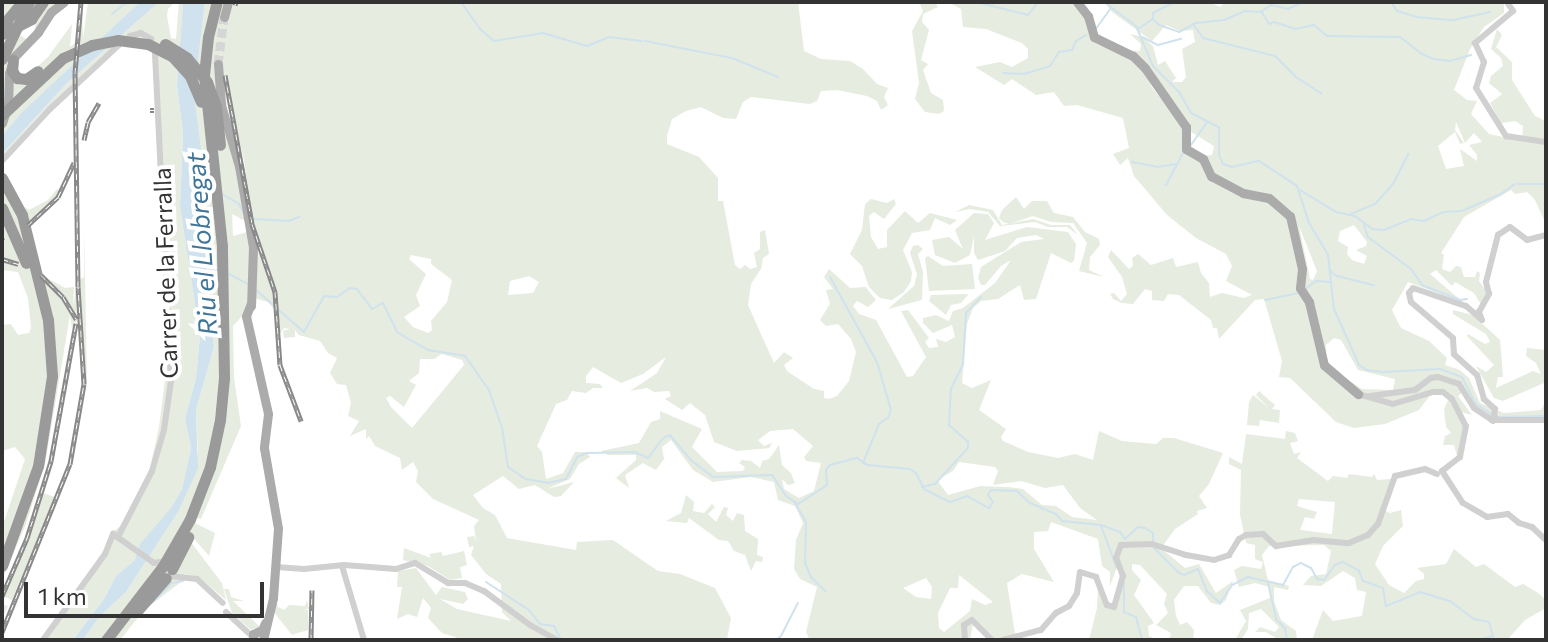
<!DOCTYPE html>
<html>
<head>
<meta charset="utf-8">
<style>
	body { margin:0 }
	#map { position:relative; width:1548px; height:642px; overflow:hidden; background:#fff; font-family:Commissioner,sans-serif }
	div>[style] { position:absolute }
	.green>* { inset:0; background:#e6ecdf }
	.water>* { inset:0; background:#cfe2ee }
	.stream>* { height:2px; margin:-1px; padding:0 1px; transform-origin:1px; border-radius:1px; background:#cfe2ee }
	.major-tunnel>* { height:9px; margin-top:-4.5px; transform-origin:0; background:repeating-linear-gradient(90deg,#d6d6d6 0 9px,transparent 0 13.5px) }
	.minor>* { height:6px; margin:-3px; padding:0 3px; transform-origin:3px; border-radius:3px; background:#d0d0d0 }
	.major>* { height:9px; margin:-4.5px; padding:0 4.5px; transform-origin:4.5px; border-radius:4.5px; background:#ababab }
	.highway>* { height:11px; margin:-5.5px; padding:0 5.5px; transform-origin:5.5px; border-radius:5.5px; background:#9a9a9a }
	.rail>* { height:5px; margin-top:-2.5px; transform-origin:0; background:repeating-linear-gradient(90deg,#fff 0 6px,#888 0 12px); box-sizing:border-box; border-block:2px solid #888 }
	span { translate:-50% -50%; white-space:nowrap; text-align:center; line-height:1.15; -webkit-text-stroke:8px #fff; paint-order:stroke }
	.street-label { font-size:24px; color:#333 }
	.water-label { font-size:26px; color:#3f7597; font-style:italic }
	.frame { position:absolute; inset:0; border:4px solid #333; pointer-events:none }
	.scale { position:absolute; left:24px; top:582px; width:240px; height:36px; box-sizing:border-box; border:4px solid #333; border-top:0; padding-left:10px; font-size:24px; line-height:28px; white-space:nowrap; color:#333; -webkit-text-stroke:6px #fff; paint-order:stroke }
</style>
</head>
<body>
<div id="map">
	<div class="green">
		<div style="clip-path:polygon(evenodd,2px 2px,66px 2px,17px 62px,19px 72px,27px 76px,48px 57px,72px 24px,70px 47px,77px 41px,82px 2px,83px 38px,88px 2px,140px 2px,23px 111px,2px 136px,2px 2px,24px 18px,36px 21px,34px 35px,26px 39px,18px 34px,24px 18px)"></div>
		<div style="clip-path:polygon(159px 2px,175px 2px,168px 9px,167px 16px,171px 38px,176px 39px,179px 2px,183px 2px,177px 86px,183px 133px,180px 207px,200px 336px,196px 376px,185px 419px,191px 448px,182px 489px,171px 508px,135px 560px,116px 576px,104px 599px,73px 640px,41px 640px,102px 557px,110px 534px,123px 524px,150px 468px,159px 427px,168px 357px,152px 47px,119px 43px,39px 116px,2px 159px,2px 154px,66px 84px)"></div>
		<div style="clip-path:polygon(evenodd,205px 2px,798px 2px,804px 51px,821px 59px,850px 61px,863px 69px,877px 84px,888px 88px,884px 97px,888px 105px,881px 110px,877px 101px,867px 96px,837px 90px,821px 91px,817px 101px,810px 104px,751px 97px,743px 102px,736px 119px,723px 118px,701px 107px,686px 111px,672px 119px,667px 136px,667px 144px,699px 157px,718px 178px,718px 201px,723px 201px,735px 265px,740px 269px,745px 265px,750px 269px,757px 267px,754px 253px,760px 249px,760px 232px,765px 230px,769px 254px,763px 258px,761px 269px,751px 284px,748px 305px,774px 363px,784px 352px,793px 358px,784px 365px,787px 371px,814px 389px,824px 391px,824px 398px,829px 399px,837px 396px,849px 381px,856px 352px,851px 339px,838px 324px,826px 326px,820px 320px,830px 304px,826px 290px,833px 289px,824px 277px,829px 269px,850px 288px,866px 287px,870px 293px,876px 300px,868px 307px,857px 301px,853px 306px,859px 314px,876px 320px,907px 377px,913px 376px,926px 357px,901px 311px,908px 310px,929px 338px,925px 342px,929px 348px,938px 347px,936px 339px,946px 342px,955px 337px,952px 325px,933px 333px,923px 323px,923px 318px,936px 315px,949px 321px,953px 311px,963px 308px,995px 283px,1011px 260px,1001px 266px,985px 285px,981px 285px,978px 278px,981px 267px,1021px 242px,1044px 239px,1036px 235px,1017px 238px,1005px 251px,978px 260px,974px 253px,974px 236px,970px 255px,955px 263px,935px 255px,932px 240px,949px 237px,963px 249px,955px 230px,974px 213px,988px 214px,994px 223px,985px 240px,1027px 227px,1068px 232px,1076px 244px,1074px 261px,1071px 263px,1051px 253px,1036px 299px,1024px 300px,1020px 285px,998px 299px,981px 301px,973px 308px,967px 324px,962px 383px,972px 388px,991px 380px,979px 410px,1006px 429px,1001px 437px,1003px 441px,1028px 452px,1058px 458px,1075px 454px,1093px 460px,1099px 431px,1122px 441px,1156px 444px,1163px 438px,1174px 438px,1223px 453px,1209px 484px,1199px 496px,1207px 508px,1197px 511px,1198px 514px,1175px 529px,1161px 548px,1185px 568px,1199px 564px,1216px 593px,1233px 581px,1226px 600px,1220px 605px,1211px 603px,1198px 586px,1184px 586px,1174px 600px,1176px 616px,1180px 625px,1187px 622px,1194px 630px,1193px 640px,1169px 640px,1171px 633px,1156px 625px,1168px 613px,1164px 604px,1167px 594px,1140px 565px,1132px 564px,1132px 570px,1141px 580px,1134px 595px,1154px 623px,1148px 626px,1149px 636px,1158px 640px,1089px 640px,1097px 608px,1098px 587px,1104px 605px,1114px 609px,1124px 579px,1117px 567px,1110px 586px,1110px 572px,1102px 566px,1098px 539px,1051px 522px,1048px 531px,1034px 532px,1034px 549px,1054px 582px,1022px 574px,1007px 583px,1016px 640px,988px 640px,973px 624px,970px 640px,810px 640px,806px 632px,817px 587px,800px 579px,794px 569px,796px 540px,803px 523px,795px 506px,778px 500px,774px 482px,751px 477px,713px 482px,693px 470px,671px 440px,662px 447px,664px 459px,656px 470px,643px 463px,625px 475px,629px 488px,616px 478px,636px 460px,636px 455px,608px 455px,601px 451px,639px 443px,651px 422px,660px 419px,660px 411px,702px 429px,692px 447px,717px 472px,743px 471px,745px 467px,739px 463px,742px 460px,751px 461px,760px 468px,762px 461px,769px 459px,779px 445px,782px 465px,791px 473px,795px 483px,788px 485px,782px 479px,784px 489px,799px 498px,814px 491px,821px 463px,806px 461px,804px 457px,813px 446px,793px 429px,770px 431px,758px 440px,764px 446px,772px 443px,769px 448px,737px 451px,714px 442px,705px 415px,690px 403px,682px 410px,665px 399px,671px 396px,669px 391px,654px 392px,647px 388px,630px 391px,657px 373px,666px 357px,643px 374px,621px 383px,593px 367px,586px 376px,586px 383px,600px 384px,603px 388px,593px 388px,586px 393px,572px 391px,567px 400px,556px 404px,537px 446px,542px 452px,546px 479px,563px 473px,575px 452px,587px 452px,590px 457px,579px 464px,570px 479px,547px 489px,574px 482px,561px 496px,554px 497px,535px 485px,519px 489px,503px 476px,473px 495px,483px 508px,495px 515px,507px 538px,576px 550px,577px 542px,613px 540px,658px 571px,680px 574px,715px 588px,731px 618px,727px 639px,464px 640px,442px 633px,428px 618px,431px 608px,423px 598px,417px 617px,408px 614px,397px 619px,402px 587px,397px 587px,398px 571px,416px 568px,436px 595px,442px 587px,465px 592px,468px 599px,463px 604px,440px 599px,457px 609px,511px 621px,502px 612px,501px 584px,486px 574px,471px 555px,474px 546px,469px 547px,467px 537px,474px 536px,476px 542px,474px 526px,479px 520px,433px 499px,416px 482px,418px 471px,413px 462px,402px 470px,400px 458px,375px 446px,369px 436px,366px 439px,366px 429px,350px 436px,359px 421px,348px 416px,351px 403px,346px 385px,337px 384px,330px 373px,337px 358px,328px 353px,320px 341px,299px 335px,295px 330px,295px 337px,284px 338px,283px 331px,290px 329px,284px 328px,277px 338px,278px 313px,275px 319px,274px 309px,268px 302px,250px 297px,244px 314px,233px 326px,234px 378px,241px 426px,201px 519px,197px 518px,195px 523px,215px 533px,209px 556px,191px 535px,190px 541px,222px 583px,226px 600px,200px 578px,184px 574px,185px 579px,144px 610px,120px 640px,83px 640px,99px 617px,126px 592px,178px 512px,198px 453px,196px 410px,214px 347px,205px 282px,209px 250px,203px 202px,203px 162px,194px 95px,205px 2px,224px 75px,244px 160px,252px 222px,277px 302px,253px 239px,228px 115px,224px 75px,205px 2px,232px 214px,247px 222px,247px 232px,233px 236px,232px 214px,205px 2px,411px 255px,431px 259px,431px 264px,452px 280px,447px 302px,431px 321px,432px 330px,428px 333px,413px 327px,404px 317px,420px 306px,416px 295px,426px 274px,409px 259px,411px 255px,205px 2px,529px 276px,539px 282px,533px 293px,508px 295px,510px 281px,529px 276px,205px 2px,442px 354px,462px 360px,464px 365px,412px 428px,391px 407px,386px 398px,390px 396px,404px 407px,416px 385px,409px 381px,419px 373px,420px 359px,434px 359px,442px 354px,205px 2px,959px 462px,995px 467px,998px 471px,993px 485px,1021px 481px,1045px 488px,1063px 485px,1080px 508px,1097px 520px,1072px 517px,1056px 506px,1042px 505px,1023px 489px,1008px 487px,980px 486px,948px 495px,937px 480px,953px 471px,959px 462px,205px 2px,959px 575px,993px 602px,985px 605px,972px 599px,970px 611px,944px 632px,939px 628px,938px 613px,950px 588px,958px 588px,959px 575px,205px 2px,926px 578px,932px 587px,931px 599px,916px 597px,903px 588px,926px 578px)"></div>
		<div style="clip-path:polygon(919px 2px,935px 2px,938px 7px,923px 14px,922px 22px,929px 30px,921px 60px,928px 64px,923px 70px,931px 93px,943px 100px,944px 111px,939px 114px,925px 112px,915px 99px,919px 83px,912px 31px,923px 11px)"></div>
		<div style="clip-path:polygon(evenodd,948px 2px,1075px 2px,1087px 17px,1091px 36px,1140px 65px,1153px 89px,1186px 130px,1184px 143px,1203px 156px,1212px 155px,1214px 146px,1191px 132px,1157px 87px,1145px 64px,1122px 50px,1140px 51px,1141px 44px,1130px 34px,1143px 37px,1153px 46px,1158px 65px,1165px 61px,1176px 78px,1172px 82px,1182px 82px,1186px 77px,1182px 49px,1195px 42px,1193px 30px,1180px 31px,1166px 25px,1152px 41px,1112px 12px,1105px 2px,1209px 2px,1220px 7px,1225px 2px,1504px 2px,1504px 13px,1484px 27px,1470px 49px,1454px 90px,1467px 100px,1477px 101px,1471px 114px,1489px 134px,1522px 141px,1523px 126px,1515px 121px,1501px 123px,1490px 103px,1502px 94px,1489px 83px,1491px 76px,1503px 66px,1501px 58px,1491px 49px,1497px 29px,1502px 35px,1496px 47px,1512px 62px,1512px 80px,1535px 116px,1546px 121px,1546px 224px,1535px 200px,1527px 192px,1515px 194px,1511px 190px,1464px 217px,1441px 253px,1444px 255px,1442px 269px,1450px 272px,1456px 266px,1461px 267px,1464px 277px,1475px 277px,1477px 271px,1480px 273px,1479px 281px,1485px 289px,1487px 302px,1483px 308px,1474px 293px,1455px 282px,1452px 286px,1436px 270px,1430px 274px,1464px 303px,1408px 282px,1392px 310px,1401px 328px,1429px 341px,1447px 358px,1445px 365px,1460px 370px,1469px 378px,1480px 403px,1504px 413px,1541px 410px,1546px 401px,1546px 418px,1489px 417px,1477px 410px,1465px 391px,1458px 396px,1472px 415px,1461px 412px,1467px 426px,1461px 456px,1446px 467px,1457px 456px,1454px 445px,1443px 445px,1445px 436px,1451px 433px,1446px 427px,1444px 409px,1448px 400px,1444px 395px,1431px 394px,1419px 410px,1385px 424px,1354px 428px,1336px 422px,1290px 378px,1279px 377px,1282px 361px,1264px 299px,1255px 300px,1219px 339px,1217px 328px,1213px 328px,1211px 320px,1179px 295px,1168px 294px,1164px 301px,1152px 300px,1152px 291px,1145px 289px,1133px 304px,1122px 303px,1113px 299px,1110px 294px,1114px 293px,1121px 301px,1127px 294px,1122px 277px,1108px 257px,1111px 250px,1129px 269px,1133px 266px,1132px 258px,1138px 254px,1151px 265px,1173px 258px,1176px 267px,1198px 262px,1201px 273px,1209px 283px,1210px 297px,1222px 293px,1244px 298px,1252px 295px,1226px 281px,1232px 266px,1226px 254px,1196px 238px,1167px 215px,1134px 176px,1128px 158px,1120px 165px,1113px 154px,1129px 148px,1123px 118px,1077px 105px,1064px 106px,1054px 92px,1036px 95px,1012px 79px,1004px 85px,988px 75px,975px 67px,1000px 62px,1012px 67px,1028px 58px,1028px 49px,1022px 43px,986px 29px,963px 27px,961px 9px,948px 2px,1456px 122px,1465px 143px,1474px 133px,1482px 142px,1469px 145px,1477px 155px,1477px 161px,1460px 149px,1464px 166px,1446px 169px,1438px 146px,1455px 132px,1460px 144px,1464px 143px,1455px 130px,1456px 122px,948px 2px,1354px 225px,1367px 242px,1366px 246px,1356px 250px,1367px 256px,1364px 264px,1352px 260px,1347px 254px,1348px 247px,1338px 241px,1340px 231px,1354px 225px,948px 2px,1299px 226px,1317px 271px,1313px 280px,1310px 279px,1299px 226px,948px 2px,1334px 338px,1341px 340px,1358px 370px,1395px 379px,1393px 390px,1362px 389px,1327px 366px,1326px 345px,1334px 338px)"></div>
		<div style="clip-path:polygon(2px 169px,21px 205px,29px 210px,48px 200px,57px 189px,61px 191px,27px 224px,40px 275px,63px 298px,71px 310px,77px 324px,74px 322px,72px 329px,70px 315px,45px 464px,26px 524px,2px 580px,2px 528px,25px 459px,15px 447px,2px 451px,2px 325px,11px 324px,18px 335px,29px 333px,31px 328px,28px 298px,18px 272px,2px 270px,2px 261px,19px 265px,2px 258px)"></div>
		<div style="clip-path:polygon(1016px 197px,1024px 209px,1032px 201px,1047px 201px,1054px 213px,1073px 217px,1085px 232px,1099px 239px,1100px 245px,1090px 257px,1089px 270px,1104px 277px,1079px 271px,1087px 243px,1073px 223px,1051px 222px,1033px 216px,1009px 224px,1003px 222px,999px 218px,1002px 210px)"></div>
		<div style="clip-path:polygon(871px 199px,887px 203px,894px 199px,896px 204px,884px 219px,874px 212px,869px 216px,871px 237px,878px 249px,887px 247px,887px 230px,905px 211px,918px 223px,930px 213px,957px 220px,950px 225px,935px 218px,930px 230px,912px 233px,903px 250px,912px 272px,911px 281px,904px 292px,892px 300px,880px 298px,869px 287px,862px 266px,850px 254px,862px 230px,865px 204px)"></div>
		<div style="clip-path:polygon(969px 205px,993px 210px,1002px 225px,1033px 219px,1051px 225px,1070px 225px,1078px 235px,1067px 227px,1048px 227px,1035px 222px,1000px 226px,988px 212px,970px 209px,955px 212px)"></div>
		<div style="clip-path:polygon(84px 227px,87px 381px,75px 449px,86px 376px,79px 280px,84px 277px)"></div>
		<div style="clip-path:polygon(918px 245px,923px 249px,918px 254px,923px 272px,922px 300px,888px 309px,914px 286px,917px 274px,910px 253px,913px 246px)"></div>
		<div style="clip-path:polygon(928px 256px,943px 266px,972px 264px,975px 289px,929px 291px,925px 258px)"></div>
		<div style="clip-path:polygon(49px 279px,65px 288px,74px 287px,73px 307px,76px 289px,80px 329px,68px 303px)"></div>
		<div style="clip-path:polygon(931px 295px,967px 294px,968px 295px,961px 303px,951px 305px,946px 315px,929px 301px)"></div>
		<div style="clip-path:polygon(1453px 310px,1473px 315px,1500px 340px,1503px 377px,1498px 377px,1496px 388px,1533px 371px,1541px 374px,1536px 363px,1526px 356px,1527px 348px,1546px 350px,1546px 382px,1503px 401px,1494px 398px,1476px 366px,1486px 372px,1494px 365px,1467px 336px,1468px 334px,1485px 344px,1490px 342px,1486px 334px,1453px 314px)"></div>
		<div style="clip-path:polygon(1259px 391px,1275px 405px,1272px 409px,1280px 410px,1279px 423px,1260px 420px,1259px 426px,1247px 425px,1249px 402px,1253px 395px,1270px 409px,1256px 395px)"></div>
		<div style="clip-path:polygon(evenodd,1286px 431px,1295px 433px,1298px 441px,1290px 443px,1294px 454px,1301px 452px,1297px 458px,1328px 481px,1333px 476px,1347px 478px,1349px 474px,1372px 477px,1374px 474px,1377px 480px,1391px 479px,1382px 509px,1390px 513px,1401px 510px,1403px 526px,1383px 546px,1375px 564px,1389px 585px,1404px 593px,1416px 581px,1424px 579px,1424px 574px,1417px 568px,1446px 564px,1454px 549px,1476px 567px,1484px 564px,1515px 587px,1523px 584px,1538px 593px,1546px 600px,1546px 608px,1525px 620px,1507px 640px,1312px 640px,1323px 610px,1333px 621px,1362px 616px,1366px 592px,1357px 590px,1355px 578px,1343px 571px,1321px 586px,1303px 585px,1311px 576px,1326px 574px,1331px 551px,1324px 545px,1269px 546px,1262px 555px,1268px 580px,1289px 586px,1288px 590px,1274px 587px,1274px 601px,1281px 620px,1296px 631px,1297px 640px,1279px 640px,1266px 632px,1255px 632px,1260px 627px,1275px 632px,1279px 627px,1261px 609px,1249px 613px,1248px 629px,1241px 640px,1235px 640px,1246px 621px,1240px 610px,1270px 598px,1269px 587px,1255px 583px,1239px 587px,1234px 570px,1242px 566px,1261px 569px,1263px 562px,1255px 559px,1255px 545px,1246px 543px,1240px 515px,1241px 470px,1229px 464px,1229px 457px,1242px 464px,1246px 434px,1285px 439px,1286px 431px,1299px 499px,1335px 502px,1332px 534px,1300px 530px,1305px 517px,1314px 519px,1317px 512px,1297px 506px,1299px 499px)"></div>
		<div style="clip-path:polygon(43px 493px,55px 497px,12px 600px,5px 597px,2px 604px,8px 606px,2px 618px,2px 600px,29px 537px)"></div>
		<div style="clip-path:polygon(686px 495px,694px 502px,693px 511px,704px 513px,712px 504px,715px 507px,708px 514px,716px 522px,724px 507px,728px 508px,726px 515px,733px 521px,737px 513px,744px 515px,745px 531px,758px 539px,757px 555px,763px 557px,762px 562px,756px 561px,751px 571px,745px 555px,734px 551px,728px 541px,719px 540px,689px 518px,687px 523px,666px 521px,681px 513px)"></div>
		<div style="clip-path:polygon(404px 548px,431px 558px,429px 554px,441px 552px,443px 556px,464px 551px,467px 565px,460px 567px,462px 578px,450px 580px,428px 566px,403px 560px)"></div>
		<div style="clip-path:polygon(224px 589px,229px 589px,231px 597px,244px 601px,233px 601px,260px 627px,251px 630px,232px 613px)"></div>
		<div style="clip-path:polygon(276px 599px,278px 607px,284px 610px,289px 605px,305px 606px,307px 600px,309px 609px,304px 609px,308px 610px,308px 630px,292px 635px,273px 611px)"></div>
	</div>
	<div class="water">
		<div style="clip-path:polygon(140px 2px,159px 2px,66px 84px,2px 154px,2px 136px,23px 111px)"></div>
		<div style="clip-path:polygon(183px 2px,205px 2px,194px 95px,203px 162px,203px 202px,209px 250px,205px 282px,214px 347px,196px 410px,198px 468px,178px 512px,126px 592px,99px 617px,83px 640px,73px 640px,104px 599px,116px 576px,135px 560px,140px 544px,171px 508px,182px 489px,191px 448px,185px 419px,196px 377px,200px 336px,180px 207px,183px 133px,177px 86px)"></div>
	</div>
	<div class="stream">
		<div style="left:461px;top:2px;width:33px;rotate:55deg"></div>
		<div style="left:480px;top:29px;width:18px;rotate:41deg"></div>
		<div style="left:494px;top:41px;width:50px;rotate:-9.3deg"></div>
		<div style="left:543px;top:33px;width:46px;rotate:16.5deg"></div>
		<div style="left:587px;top:46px;width:24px;rotate:-22deg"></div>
		<div style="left:609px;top:37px;width:33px;rotate:7deg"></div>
		<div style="left:976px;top:2px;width:54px;rotate:14deg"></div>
		<div style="left:1028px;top:15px;width:16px;rotate:-52deg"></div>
		<div style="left:1104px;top:2px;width:40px;rotate:37deg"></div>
		<div style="left:1136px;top:26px;width:43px;rotate:67deg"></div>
		<div style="left:1153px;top:66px;width:37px;rotate:45deg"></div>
		<div style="left:1179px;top:92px;width:24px;rotate:60deg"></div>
		<div style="left:1191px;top:113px;width:31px;rotate:27deg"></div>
		<div style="left:1219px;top:127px;width:28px;rotate:90deg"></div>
		<div style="left:1219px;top:155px;width:10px;rotate:66deg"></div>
		<div style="left:1223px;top:164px;width:9px;rotate:18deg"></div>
		<div style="left:1232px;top:167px;width:28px;rotate:-13deg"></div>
		<div style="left:1259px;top:161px;width:45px;rotate:33.3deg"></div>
		<div style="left:1297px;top:186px;width:39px;rotate:72deg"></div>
		<div style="left:1309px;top:223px;width:37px;rotate:59deg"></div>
		<div style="left:1328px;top:255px;width:54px;rotate:83.7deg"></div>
		<div style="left:1334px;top:309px;width:61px;rotate:65.9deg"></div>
		<div style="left:1359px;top:365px;width:9px;rotate:32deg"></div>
		<div style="left:1367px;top:370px;width:16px;rotate:7deg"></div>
		<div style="left:1383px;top:372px;width:57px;rotate:-3deg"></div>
		<div style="left:1440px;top:369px;width:23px;rotate:20deg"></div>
		<div style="left:1462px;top:377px;width:30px;rotate:63deg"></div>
		<div style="left:1476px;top:404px;width:20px;rotate:33deg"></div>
		<div style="left:1391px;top:2px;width:11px;rotate:56deg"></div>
		<div style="left:1397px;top:11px;width:21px;rotate:17deg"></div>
		<div style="left:1417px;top:17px;width:36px;rotate:5deg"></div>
		<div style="left:1453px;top:20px;width:38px;rotate:-12deg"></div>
		<div style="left:1261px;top:11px;width:15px;rotate:58deg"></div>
		<div style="left:1269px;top:24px;width:5px;rotate:-22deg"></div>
		<div style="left:1274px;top:22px;width:22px;rotate:18deg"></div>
		<div style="left:1295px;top:29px;width:19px;rotate:-12deg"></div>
		<div style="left:1314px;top:25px;width:17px;rotate:40deg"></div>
		<div style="left:1327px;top:36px;width:73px;rotate:0.8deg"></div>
		<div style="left:1400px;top:37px;width:28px;rotate:38deg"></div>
		<div style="left:1422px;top:54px;width:13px;rotate:23deg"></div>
		<div style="left:1434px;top:59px;width:16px;rotate:7deg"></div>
		<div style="left:1450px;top:61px;width:22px;rotate:-16deg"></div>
		<div style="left:1262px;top:11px;width:11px;rotate:-34deg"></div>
		<div style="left:1271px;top:5px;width:17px;rotate:13deg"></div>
		<div style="left:1288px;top:9px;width:17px;rotate:-25deg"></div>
		<div style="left:112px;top:14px;width:19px;rotate:-39deg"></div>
		<div style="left:1153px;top:18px;width:5px;rotate:-90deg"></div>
		<div style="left:1153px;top:13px;width:25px;rotate:-27deg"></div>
		<div style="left:1193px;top:24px;width:17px;rotate:54deg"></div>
		<div style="left:1203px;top:38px;width:74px;rotate:14deg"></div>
		<div style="left:1275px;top:56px;width:30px;rotate:45deg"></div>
		<div style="left:1296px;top:77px;width:30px;rotate:33deg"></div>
		<div style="left:1138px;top:29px;width:18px;rotate:-34deg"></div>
		<div style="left:1153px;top:19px;width:8px;rotate:45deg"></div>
		<div style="left:1159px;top:25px;width:21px;rotate:19deg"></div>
		<div style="left:1179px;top:32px;width:19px;rotate:-28deg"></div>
		<div style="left:1196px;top:23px;width:28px;rotate:-6deg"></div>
		<div style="left:1224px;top:20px;width:23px;rotate:-23deg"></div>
		<div style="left:1245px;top:11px;width:15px;rotate:4deg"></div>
		<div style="left:1095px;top:30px;width:26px;rotate:-54deg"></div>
		<div style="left:1142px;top:37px;width:18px;rotate:27deg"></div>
		<div style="left:1158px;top:45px;width:24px;rotate:-15deg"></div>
		<div style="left:645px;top:41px;width:89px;rotate:11.1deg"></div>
		<div style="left:732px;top:58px;width:50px;rotate:22.4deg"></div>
		<div style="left:1003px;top:73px;width:21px;rotate:3deg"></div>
		<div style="left:1024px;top:74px;width:27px;rotate:-17deg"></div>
		<div style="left:1050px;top:66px;width:17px;rotate:-57deg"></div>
		<div style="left:1059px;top:52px;width:13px;rotate:-9deg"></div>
		<div style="left:1072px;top:50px;width:10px;rotate:-66deg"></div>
		<div style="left:1076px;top:41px;width:12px;rotate:-31deg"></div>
		<div style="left:1191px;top:145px;width:28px;rotate:-55deg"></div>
		<div style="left:1132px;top:162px;width:25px;rotate:11deg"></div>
		<div style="left:1157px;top:167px;width:19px;rotate:-9deg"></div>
		<div style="left:1518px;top:184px;width:28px"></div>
		<div style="left:1166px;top:185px;width:38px;rotate:-62deg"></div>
		<div style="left:1300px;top:190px;width:42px;rotate:31.4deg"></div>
		<div style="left:1336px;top:212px;width:19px;rotate:12deg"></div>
		<div style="left:1355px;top:216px;width:21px;rotate:37deg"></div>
		<div style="left:1372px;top:229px;width:12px;rotate:5deg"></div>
		<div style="left:1384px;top:230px;width:29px;rotate:-22deg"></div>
		<div style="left:1411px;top:219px;width:13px;rotate:9deg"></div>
		<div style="left:1424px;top:221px;width:21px;rotate:-25deg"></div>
		<div style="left:1443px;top:212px;width:19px;rotate:-3deg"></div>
		<div style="left:1462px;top:211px;width:43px;rotate:-23.6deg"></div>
		<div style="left:1501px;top:194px;width:17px;rotate:-36deg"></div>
		<div style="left:222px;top:194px;width:20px;rotate:30deg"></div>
		<div style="left:239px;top:204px;width:9px;rotate:63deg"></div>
		<div style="left:1351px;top:214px;width:26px;rotate:-23deg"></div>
		<div style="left:1375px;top:204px;width:27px;rotate:-48deg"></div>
		<div style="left:1393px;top:184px;width:34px;rotate:-63deg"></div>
		<div style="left:253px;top:219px;width:36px;rotate:3deg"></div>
		<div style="left:289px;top:221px;width:11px;rotate:-22deg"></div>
		<div style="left:1364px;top:225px;width:13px;rotate:72deg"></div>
		<div style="left:1368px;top:237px;width:54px;rotate:36.7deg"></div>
		<div style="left:1411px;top:269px;width:19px;rotate:55deg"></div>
		<div style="left:1422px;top:285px;width:41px;rotate:21.5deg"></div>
		<div style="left:1460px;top:300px;width:7px;rotate:-8deg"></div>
		<div style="left:206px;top:267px;width:13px;rotate:13deg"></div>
		<div style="left:1330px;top:271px;width:9px;rotate:36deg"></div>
		<div style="left:1337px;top:276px;width:38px;rotate:14deg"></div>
		<div style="left:229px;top:274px;width:21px;rotate:28deg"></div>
		<div style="left:830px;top:277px;width:97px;rotate:61.1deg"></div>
		<div style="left:877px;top:362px;width:50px;rotate:73.7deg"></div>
		<div style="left:891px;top:410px;width:9px;rotate:111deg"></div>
		<div style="left:256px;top:290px;width:64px;rotate:41.2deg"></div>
		<div style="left:304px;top:332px;width:41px;rotate:-60.9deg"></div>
		<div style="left:324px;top:296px;width:13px;rotate:4deg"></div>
		<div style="left:337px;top:297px;width:16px;rotate:-35deg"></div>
		<div style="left:350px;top:288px;width:7px;rotate:8deg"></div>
		<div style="left:357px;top:289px;width:25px;rotate:53deg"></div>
		<div style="left:372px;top:309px;width:13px;rotate:-29deg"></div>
		<div style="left:383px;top:303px;width:32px;rotate:64deg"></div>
		<div style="left:397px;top:332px;width:17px;rotate:31deg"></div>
		<div style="left:412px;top:341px;width:18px;rotate:29deg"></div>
		<div style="left:428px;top:350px;width:37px;rotate:9deg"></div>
		<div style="left:465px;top:356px;width:42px;rotate:54.8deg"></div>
		<div style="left:489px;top:390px;width:39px;rotate:71deg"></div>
		<div style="left:502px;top:427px;width:40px;rotate:81.5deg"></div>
		<div style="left:508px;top:467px;width:22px;rotate:34deg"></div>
		<div style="left:526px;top:479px;width:22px;rotate:10deg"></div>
		<div style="left:548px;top:483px;width:18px;rotate:-13deg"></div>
		<div style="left:566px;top:479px;width:25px;rotate:-63deg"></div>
		<div style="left:577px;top:457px;width:11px;rotate:-22deg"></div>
		<div style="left:587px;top:453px;width:48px;rotate:-1.2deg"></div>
		<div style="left:635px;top:452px;width:14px;rotate:25deg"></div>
		<div style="left:648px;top:458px;width:25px;rotate:-53deg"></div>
		<div style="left:663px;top:438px;width:8px;rotate:-23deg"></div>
		<div style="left:670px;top:435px;width:34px;rotate:50deg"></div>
		<div style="left:692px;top:461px;width:26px;rotate:37deg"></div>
		<div style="left:713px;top:477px;width:59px;rotate:-1.9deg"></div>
		<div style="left:772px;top:475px;width:25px;rotate:56deg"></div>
		<div style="left:786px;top:496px;width:14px;rotate:34deg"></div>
		<div style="left:798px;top:504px;width:35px;rotate:-33deg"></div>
		<div style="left:827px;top:485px;width:15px;rotate:-94deg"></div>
		<div style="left:826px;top:470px;width:6px;rotate:-51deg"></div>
		<div style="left:830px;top:465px;width:28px;rotate:-15deg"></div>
		<div style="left:857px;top:458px;width:12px;rotate:35deg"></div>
		<div style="left:867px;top:465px;width:43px;rotate:5.3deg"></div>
		<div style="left:910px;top:469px;width:7px;rotate:34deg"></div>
		<div style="left:916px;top:473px;width:18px;rotate:63deg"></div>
		<div style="left:924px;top:489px;width:29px;rotate:27deg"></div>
		<div style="left:950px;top:502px;width:18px;rotate:-19deg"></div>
		<div style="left:967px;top:496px;width:25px;rotate:29deg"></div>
		<div style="left:989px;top:508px;width:7px;rotate:-56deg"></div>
		<div style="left:993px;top:502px;width:9px;rotate:-126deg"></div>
		<div style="left:988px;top:495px;width:6px;rotate:-59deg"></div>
		<div style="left:991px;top:490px;width:26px;rotate:2deg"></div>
		<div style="left:1017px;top:491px;width:18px;rotate:43deg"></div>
		<div style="left:1030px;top:503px;width:28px;rotate:23deg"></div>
		<div style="left:1056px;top:514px;width:9px;rotate:49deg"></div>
		<div style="left:1062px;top:521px;width:39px;rotate:6deg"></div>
		<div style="left:1101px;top:525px;width:20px;rotate:20deg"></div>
		<div style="left:1120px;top:532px;width:9px;rotate:54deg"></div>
		<div style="left:1125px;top:539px;width:18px;rotate:-43deg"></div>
		<div style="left:1138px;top:527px;width:7px;rotate:8deg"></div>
		<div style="left:1145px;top:528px;width:9px;rotate:32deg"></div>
		<div style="left:1153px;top:533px;width:9px;rotate:90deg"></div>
		<div style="left:1304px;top:290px;width:15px;rotate:-37deg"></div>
		<div style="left:1316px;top:281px;width:14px;rotate:4deg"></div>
		<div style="left:1265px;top:300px;width:34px;rotate:-12deg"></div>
		<div style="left:1499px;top:417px;width:47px;rotate:-1.2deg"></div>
		<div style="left:863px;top:463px;width:42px;rotate:-67.7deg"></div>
		<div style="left:879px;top:424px;width:9px;rotate:-36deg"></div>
		<div style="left:922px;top:487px;width:13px;rotate:-13deg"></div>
		<div style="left:935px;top:484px;width:49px;rotate:-47.5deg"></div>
		<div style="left:968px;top:448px;width:6px;rotate:-90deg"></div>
		<div style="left:968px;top:442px;width:25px;rotate:-138deg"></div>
		<div style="left:949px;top:425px;width:36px;rotate:-87deg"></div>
		<div style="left:951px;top:389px;width:28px;rotate:-64deg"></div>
		<div style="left:963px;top:364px;width:51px;rotate:-86.6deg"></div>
		<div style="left:966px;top:313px;width:22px;rotate:-47deg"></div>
		<div style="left:795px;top:503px;width:22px;rotate:60deg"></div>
		<div style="left:806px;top:522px;width:41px;rotate:91.4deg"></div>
		<div style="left:805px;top:563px;width:15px;rotate:67deg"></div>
		<div style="left:811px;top:577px;width:20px;rotate:45deg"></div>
		<div style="left:1101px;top:526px;width:45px;rotate:69.1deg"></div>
		<div style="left:1154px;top:548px;width:35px;rotate:45deg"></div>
		<div style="left:1179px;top:573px;width:5px;rotate:22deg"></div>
		<div style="left:1184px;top:575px;width:15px;rotate:-23deg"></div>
		<div style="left:1198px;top:569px;width:24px;rotate:68deg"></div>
		<div style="left:1207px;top:591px;width:18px;rotate:43deg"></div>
		<div style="left:1220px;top:603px;width:22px;rotate:-56deg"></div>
		<div style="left:1232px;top:585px;width:18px;rotate:-27deg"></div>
		<div style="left:1248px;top:577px;width:36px;rotate:13deg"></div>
		<div style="left:1283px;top:585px;width:21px;rotate:-61deg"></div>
		<div style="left:1293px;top:567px;width:9px;rotate:-27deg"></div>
		<div style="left:1301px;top:563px;width:11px;rotate:27deg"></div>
		<div style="left:1311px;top:568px;width:13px;rotate:61deg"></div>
		<div style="left:1317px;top:579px;width:7px;rotate:8deg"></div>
		<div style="left:1324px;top:580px;width:19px;rotate:-54deg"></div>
		<div style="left:1335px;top:565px;width:9px;rotate:-21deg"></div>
		<div style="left:1343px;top:562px;width:18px;rotate:29deg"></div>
		<div style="left:1359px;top:571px;width:11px;rotate:68deg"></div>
		<div style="left:1363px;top:581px;width:21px;rotate:19deg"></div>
		<div style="left:1383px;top:588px;width:18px;rotate:81deg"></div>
		<div style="left:1386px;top:606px;width:37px;rotate:-22deg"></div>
		<div style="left:1420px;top:592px;width:31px;rotate:17deg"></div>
		<div style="left:1450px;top:601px;width:30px;rotate:37deg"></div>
		<div style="left:1474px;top:619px;width:15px;rotate:11deg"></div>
		<div style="left:1489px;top:622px;width:15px;rotate:74deg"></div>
		<div style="left:1493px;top:636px;width:16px;rotate:166deg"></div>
		<div style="left:486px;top:582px;width:51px;rotate:33.1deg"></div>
		<div style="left:529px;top:610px;width:18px;rotate:52deg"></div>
		<div style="left:540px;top:624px;width:14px;rotate:8deg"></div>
		<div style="left:554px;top:626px;width:16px;rotate:63deg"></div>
		<div style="left:1124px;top:583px;width:29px;rotate:90deg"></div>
		<div style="left:1124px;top:612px;width:13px;rotate:23deg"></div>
		<div style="left:1136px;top:617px;width:24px;rotate:75deg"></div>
		<div style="left:1268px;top:583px;width:37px;rotate:77deg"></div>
		<div style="left:1276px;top:619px;width:13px;rotate:45deg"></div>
		<div style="left:1285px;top:628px;width:12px;rotate:81deg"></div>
		<div style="left:153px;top:602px;width:27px;rotate:-45deg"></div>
		<div style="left:172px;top:583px;width:11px;rotate:-10deg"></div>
		<div style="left:776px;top:640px;width:6px;rotate:-39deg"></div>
		<div style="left:781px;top:636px;width:37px;rotate:-63deg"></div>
	</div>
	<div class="major-tunnel">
		<div style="left:218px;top:64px;width:47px;rotate:-82.7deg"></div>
	</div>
	<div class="minor">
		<div style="left:1507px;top:2px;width:11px;rotate:56deg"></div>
		<div style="left:1513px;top:11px;width:50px;rotate:139.9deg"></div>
		<div style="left:1475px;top:43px;width:21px;rotate:65deg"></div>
		<div style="left:1484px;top:62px;width:27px;rotate:107deg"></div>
		<div style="left:1476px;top:88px;width:57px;rotate:58deg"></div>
		<div style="left:1506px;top:136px;width:40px;rotate:8.5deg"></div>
		<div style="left:130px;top:36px;width:11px;rotate:-15deg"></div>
		<div style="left:141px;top:33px;width:12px;rotate:31deg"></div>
		<div style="left:2px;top:161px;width:71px;rotate:-47.3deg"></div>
		<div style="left:50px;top:109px;width:98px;rotate:-42.9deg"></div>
		<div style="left:1358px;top:394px;width:36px;rotate:16deg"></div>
		<div style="left:1393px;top:404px;width:42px;rotate:-16.7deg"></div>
		<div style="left:1433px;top:392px;width:10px"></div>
		<div style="left:1443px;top:392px;width:11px;rotate:38deg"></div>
		<div style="left:1452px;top:399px;width:30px;rotate:63deg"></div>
		<div style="left:1466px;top:426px;width:32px;rotate:101deg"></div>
		<div style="left:1460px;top:457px;width:23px;rotate:142deg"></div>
		<div style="left:1370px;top:396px;width:45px;rotate:-7.6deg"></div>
		<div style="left:1415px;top:390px;width:20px;rotate:-37deg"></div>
		<div style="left:1431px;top:378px;width:7px;rotate:-8deg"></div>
		<div style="left:1438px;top:377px;width:22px;rotate:18deg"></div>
		<div style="left:1459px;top:384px;width:28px;rotate:58deg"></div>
		<div style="left:1474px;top:408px;width:23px;rotate:34deg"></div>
		<div style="left:1493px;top:421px;width:4px;rotate:-45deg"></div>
		<div style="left:1496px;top:418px;width:5px;rotate:158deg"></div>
		<div style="left:1494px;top:416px;width:7px;rotate:-82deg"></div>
		<div style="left:1495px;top:409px;width:15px;rotate:-138deg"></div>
		<div style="left:1484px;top:399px;width:25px;rotate:-106deg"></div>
		<div style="left:1477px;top:375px;width:31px;rotate:-138deg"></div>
		<div style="left:1454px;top:354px;width:16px;rotate:-94deg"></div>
		<div style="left:1453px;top:338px;width:55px;rotate:-139.4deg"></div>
		<div style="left:1411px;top:302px;width:9px;rotate:-103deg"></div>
		<div style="left:1409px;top:293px;width:6px;rotate:-51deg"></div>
		<div style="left:1413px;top:288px;width:56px;rotate:18.8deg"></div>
		<div style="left:1466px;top:306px;width:21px;rotate:41deg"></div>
		<div style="left:1482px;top:320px;width:9px;rotate:-111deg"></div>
		<div style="left:1479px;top:312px;width:21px;rotate:-61deg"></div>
		<div style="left:1489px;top:294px;width:12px;rotate:-104deg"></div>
		<div style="left:1486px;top:282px;width:49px;rotate:-75.7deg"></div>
		<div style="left:1498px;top:235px;width:14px;rotate:-34deg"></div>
		<div style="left:1510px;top:227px;width:21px;rotate:37deg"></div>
		<div style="left:1527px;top:240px;width:20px;rotate:-15deg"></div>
		<div style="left:1495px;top:420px;width:51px"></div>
		<div style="left:1442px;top:471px;width:38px;rotate:57deg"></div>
		<div style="left:1463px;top:503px;width:28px;rotate:30deg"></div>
		<div style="left:1487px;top:517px;width:21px;rotate:-8deg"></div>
		<div style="left:1508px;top:514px;width:14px;rotate:39deg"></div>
		<div style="left:1519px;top:523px;width:14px;rotate:17deg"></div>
		<div style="left:1532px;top:527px;width:19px;rotate:43deg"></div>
		<div style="left:119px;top:535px;width:72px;rotate:-62.7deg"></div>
		<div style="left:152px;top:471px;width:43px;rotate:-73.7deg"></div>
		<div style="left:164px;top:430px;width:49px;rotate:-81.9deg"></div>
		<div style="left:171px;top:381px;width:333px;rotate:-92.8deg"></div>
		<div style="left:342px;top:566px;width:77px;rotate:73.4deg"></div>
		<div style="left:276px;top:567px;width:28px;rotate:4deg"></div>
		<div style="left:304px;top:569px;width:40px;rotate:-5.7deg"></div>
		<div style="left:344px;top:565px;width:52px;rotate:4.4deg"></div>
		<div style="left:396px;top:569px;width:20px;rotate:-18deg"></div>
		<div style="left:415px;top:563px;width:39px;rotate:31deg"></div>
		<div style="left:448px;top:583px;width:17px"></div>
		<div style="left:465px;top:583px;width:21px;rotate:23deg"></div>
		<div style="left:484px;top:591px;width:57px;rotate:36.5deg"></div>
		<div style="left:530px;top:625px;width:31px;rotate:29deg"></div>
		<div style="left:169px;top:576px;width:28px;rotate:6deg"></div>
		<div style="left:197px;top:579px;width:35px;rotate:43deg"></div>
		<div style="left:226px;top:612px;width:35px;rotate:43deg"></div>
		<div style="left:43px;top:640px;width:106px;rotate:-54.2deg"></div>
		<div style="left:105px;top:554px;width:22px;rotate:-68deg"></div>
		<div style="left:113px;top:534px;width:50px;rotate:35.3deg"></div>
		<div style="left:154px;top:563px;width:11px;rotate:-10deg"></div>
		<div style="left:965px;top:640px;width:15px;rotate:-94deg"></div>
		<div style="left:964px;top:625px;width:9px;rotate:-32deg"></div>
		<div style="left:972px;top:620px;width:28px;rotate:45deg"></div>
		<div style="left:1003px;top:640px;width:39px;rotate:-15deg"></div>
		<div style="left:1041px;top:630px;width:23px;rotate:-49deg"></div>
		<div style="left:1056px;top:613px;width:15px;rotate:-28deg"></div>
		<div style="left:1069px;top:606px;width:15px;rotate:-58deg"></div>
		<div style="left:1077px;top:593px;width:21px;rotate:-82deg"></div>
		<div style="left:1080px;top:572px;width:17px;rotate:17deg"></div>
		<div style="left:1096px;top:577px;width:30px;rotate:69deg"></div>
		<div style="left:1107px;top:605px;width:7px;rotate:16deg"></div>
		<div style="left:1114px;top:607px;width:32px;rotate:-74deg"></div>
		<div style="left:1123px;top:576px;width:19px;rotate:-111deg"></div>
		<div style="left:1116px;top:558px;width:14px;rotate:-69deg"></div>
		<div style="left:1121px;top:545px;width:31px;rotate:-2deg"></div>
		<div style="left:1152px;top:544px;width:36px;rotate:18deg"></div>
		<div style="left:1186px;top:555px;width:28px;rotate:10deg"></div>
		<div style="left:1214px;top:560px;width:16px;rotate:-18deg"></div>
		<div style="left:1229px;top:555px;width:19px;rotate:-58deg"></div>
		<div style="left:1239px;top:539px;width:8px;rotate:-30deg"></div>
		<div style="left:1246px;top:535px;width:17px;rotate:-3deg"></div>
		<div style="left:1263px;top:534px;width:18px;rotate:43deg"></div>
		<div style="left:1276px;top:546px;width:37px;rotate:-9deg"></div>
		<div style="left:1313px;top:540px;width:36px;rotate:5deg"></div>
		<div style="left:1349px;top:543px;width:21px;rotate:-23deg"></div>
		<div style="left:1368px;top:535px;width:15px;rotate:-48deg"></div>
		<div style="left:1378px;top:524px;width:51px;rotate:-70.5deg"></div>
		<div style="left:1395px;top:476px;width:31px;rotate:-13deg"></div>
		<div style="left:1425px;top:469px;width:13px;rotate:23deg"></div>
	</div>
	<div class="major">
		<div style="left:1077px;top:2px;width:18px;rotate:52deg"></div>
		<div style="left:1088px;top:16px;width:22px;rotate:74deg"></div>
		<div style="left:1094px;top:37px;width:43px;rotate:26deg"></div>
		<div style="left:1133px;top:56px;width:17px;rotate:45deg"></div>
		<div style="left:1145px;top:68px;width:72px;rotate:55.2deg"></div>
		<div style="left:1186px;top:127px;width:22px;rotate:90deg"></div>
		<div style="left:1186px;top:149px;width:20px;rotate:30deg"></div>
		<div style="left:1203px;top:159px;width:19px;rotate:65deg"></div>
		<div style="left:1211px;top:176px;width:36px;rotate:28deg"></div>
		<div style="left:1243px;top:193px;width:26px;rotate:11deg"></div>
		<div style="left:1269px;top:198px;width:28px;rotate:41deg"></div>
		<div style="left:1290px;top:216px;width:54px;rotate:77.2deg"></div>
		<div style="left:1302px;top:269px;width:19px;rotate:96deg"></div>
		<div style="left:1300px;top:288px;width:17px;rotate:57deg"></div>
		<div style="left:1309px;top:302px;width:65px;rotate:76.6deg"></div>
		<div style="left:1324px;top:365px;width:45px;rotate:40.5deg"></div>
		<div style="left:224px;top:17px;width:16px;rotate:-75deg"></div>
		<div style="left:218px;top:64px;width:41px;rotate:85.8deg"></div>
		<div style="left:221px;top:105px;width:64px;rotate:73.6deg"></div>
		<div style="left:239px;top:166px;width:82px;rotate:80.2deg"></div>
		<div style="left:253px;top:247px;width:59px;rotate:91.9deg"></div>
		<div style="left:2px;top:123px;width:20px;rotate:-72deg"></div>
		<div style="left:8px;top:104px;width:31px;rotate:-88deg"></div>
		<div style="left:9px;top:73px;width:17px;rotate:-73deg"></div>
		<div style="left:14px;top:57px;width:35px;rotate:-46deg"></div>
		<div style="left:38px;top:32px;width:24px;rotate:-57deg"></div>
		<div style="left:51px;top:12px;width:16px;rotate:-38deg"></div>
		<div style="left:251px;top:303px;width:14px;rotate:111deg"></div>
		<div style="left:246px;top:316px;width:100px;rotate:77.3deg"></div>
		<div style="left:268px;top:414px;width:34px;rotate:97deg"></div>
		<div style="left:264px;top:448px;width:81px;rotate:80.1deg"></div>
		<div style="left:278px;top:528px;width:70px;rotate:94.1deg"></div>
		<div style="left:273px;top:598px;width:43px;rotate:103.4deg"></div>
		<div style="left:253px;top:640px;width:6px;rotate:-90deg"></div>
		<div style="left:253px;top:634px;width:10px;rotate:-24deg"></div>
		<div style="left:262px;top:630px;width:8px;rotate:-67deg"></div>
	</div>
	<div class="highway">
		<div style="left:2px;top:26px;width:31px;rotate:-50deg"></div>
		<div style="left:2px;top:34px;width:33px;rotate:-27deg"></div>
		<div style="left:31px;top:19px;width:21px;rotate:-55deg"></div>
		<div style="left:165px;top:44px;width:26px;rotate:32deg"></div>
		<div style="left:187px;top:58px;width:31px;rotate:50deg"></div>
		<div style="left:207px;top:82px;width:27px;rotate:70deg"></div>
		<div style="left:216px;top:107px;width:38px;rotate:84deg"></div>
		<div style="left:2px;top:59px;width:63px;rotate:-64.7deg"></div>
		<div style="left:13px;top:60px;width:11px;rotate:95deg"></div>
		<div style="left:12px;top:71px;width:9px;rotate:54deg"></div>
		<div style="left:17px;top:78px;width:9px;rotate:6deg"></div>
		<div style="left:26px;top:79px;width:14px;rotate:-34deg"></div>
		<div style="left:2px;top:115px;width:83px;rotate:-43.1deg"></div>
		<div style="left:63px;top:58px;width:32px;rotate:-24deg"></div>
		<div style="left:92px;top:45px;width:26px;rotate:-11deg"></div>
		<div style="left:118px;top:40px;width:30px;rotate:8deg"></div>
		<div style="left:148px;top:44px;width:27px;rotate:27deg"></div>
		<div style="left:172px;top:56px;width:27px;rotate:48deg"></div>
		<div style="left:190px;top:76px;width:28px;rotate:67deg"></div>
		<div style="left:2px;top:178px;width:42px;rotate:61.6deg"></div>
		<div style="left:22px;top:215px;width:108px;rotate:76.1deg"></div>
		<div style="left:48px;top:320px;width:56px;rotate:85.9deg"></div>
		<div style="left:52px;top:376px;width:91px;rotate:98.8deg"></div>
		<div style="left:38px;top:466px;width:106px;rotate:109.8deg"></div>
		<div style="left:2px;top:208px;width:60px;rotate:66.4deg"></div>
		<div style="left:172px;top:569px;width:36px;rotate:-63deg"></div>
		<div style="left:136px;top:612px;width:45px;rotate:-48.6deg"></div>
		<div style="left:106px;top:640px;width:93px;rotate:-52.4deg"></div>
		<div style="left:163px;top:566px;width:54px;rotate:-60.1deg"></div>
		<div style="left:190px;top:519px;width:56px;rotate:-69deg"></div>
		<div style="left:210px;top:467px;width:48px;rotate:-78deg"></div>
		<div style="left:220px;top:420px;width:42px;rotate:-84.6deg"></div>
		<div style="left:224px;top:378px;width:132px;rotate:-90.9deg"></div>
		<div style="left:222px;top:246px;width:172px;rotate:-96deg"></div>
		<div style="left:204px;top:75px;width:38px;rotate:-84deg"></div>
		<div style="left:208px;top:37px;width:36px;rotate:-76deg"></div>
	</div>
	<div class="rail">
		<div style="left:235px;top:5px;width:3px;rotate:-72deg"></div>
		<div style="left:225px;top:75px;width:151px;rotate:79.7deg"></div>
		<div style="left:252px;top:224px;width:72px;rotate:71.3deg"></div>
		<div style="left:275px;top:292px;width:73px;rotate:86.1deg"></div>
		<div style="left:280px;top:365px;width:60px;rotate:69.4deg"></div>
		<div style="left:150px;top:110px;width:4px"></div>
		<div style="left:84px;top:140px;width:18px;rotate:-77deg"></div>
		<div style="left:88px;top:122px;width:22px;rotate:-60deg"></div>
		<div style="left:28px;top:225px;width:41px;rotate:-43deg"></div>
		<div style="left:58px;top:197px;width:38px;rotate:-65deg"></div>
		<div style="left:2px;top:238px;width:2px;rotate:-27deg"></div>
		<div style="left:2px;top:259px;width:17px;rotate:17deg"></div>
		<div style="left:41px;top:275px;width:31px;rotate:45deg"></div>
		<div style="left:63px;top:297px;width:26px;rotate:59deg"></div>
		<div style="left:2px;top:596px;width:63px;rotate:-66.7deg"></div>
		<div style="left:27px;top:538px;width:81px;rotate:-72.7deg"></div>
		<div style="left:51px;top:461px;width:140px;rotate:-79.7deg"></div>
		<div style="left:2px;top:632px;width:181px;rotate:-68deg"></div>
		<div style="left:70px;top:464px;width:81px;rotate:-80.1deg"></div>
		<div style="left:84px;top:384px;width:97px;rotate:-93.5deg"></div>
		<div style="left:78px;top:287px;width:214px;rotate:-90.8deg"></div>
		<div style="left:75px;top:73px;width:71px;rotate:-85.2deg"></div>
		<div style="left:311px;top:640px;width:50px;rotate:-88.9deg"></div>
	</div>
	<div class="street-label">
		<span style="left:165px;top:273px;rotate:-92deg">Carrer de la Ferralla</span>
	</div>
	<div class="water-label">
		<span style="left:201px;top:244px;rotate:-94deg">Riu el Llobregat</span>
	</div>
	<div class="frame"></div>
	<div class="scale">1 km</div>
</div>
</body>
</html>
